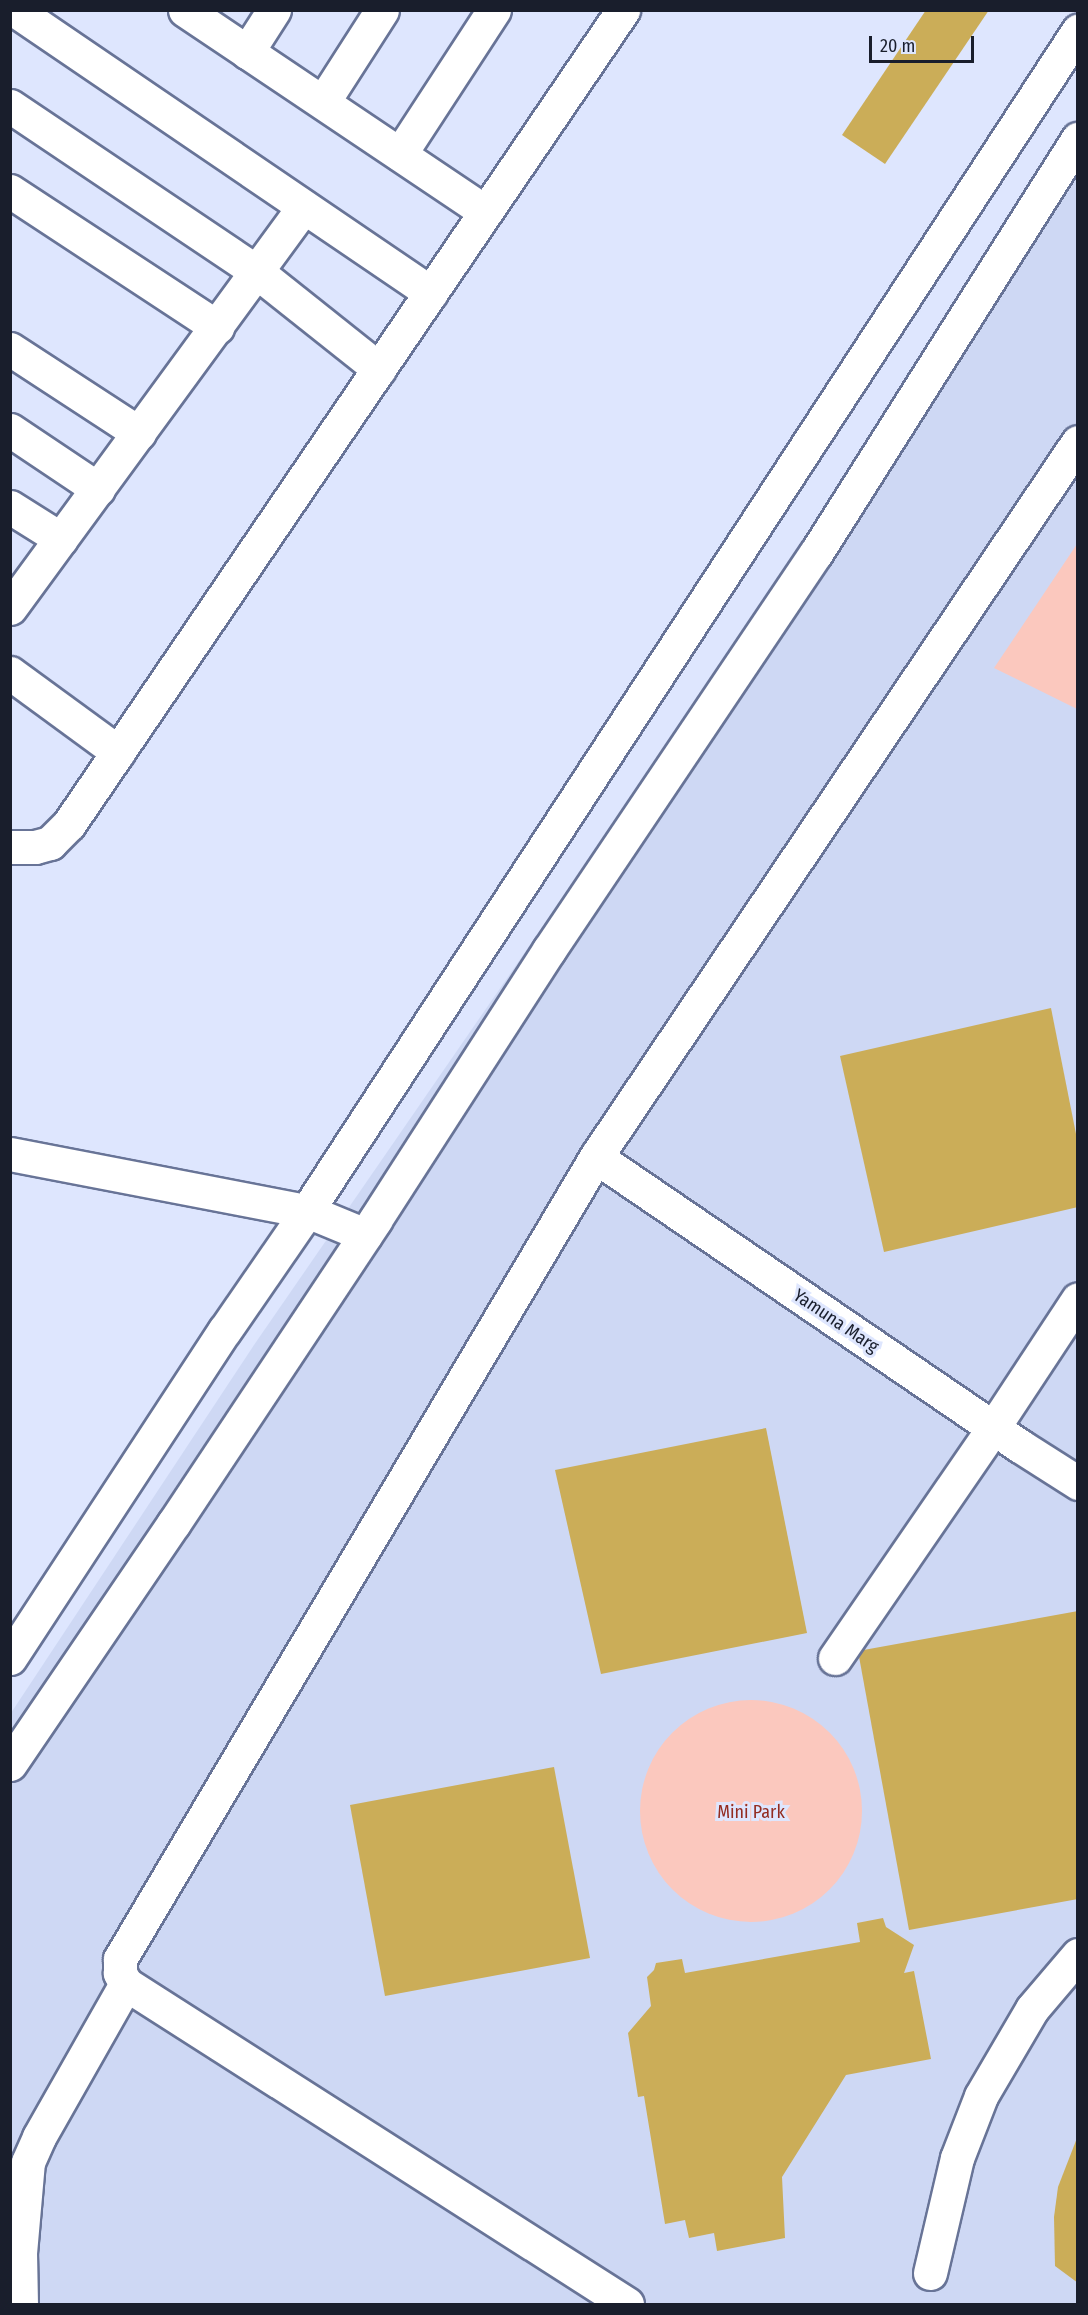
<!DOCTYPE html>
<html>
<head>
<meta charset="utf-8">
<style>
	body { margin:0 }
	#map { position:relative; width:1088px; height:2315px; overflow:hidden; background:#dee6fe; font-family:"Fira Sans Condensed",sans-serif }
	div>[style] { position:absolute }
	.built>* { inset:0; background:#ced8f4 }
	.green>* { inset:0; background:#fbc8be }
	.round { border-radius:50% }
	.building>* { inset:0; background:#cbad58 }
	.roads { filter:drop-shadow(2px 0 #687497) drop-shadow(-2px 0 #687497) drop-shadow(0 2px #687497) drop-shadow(0 -2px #687497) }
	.minor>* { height:33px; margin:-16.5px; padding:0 16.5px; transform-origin:16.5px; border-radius:16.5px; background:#fff }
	span { translate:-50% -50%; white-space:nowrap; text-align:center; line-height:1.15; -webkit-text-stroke:6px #dee6fe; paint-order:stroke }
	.street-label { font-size:18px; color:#191e2c }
	.park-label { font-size:18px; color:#932c21 }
	.frame { position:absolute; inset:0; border:12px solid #191e2c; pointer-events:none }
	.scale { position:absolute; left:869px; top:36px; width:105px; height:27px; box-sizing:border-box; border:3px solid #191e2c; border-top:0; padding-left:8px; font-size:18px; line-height:21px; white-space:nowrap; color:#191e2c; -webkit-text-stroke:4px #dee6fe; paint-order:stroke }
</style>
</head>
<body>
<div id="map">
	<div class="built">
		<div style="clip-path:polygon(1077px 152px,1077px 2304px,11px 2304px,11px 1713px,254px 1345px)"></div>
	</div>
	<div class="green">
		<div style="clip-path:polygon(1077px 544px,1077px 709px,994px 668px)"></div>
		<div class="round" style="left:640px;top:1700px;width:222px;height:222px"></div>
	</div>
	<div class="building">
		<div style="clip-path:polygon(926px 10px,989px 10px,885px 164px,842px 135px)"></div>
		<div style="clip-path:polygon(1051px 1008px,1078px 1144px,1078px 1207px,884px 1252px,840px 1056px)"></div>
		<div style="clip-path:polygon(766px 1428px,807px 1633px,601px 1674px,555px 1470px)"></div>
		<div style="clip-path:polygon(1078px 1611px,1078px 1899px,909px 1930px,858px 1651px)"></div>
		<div style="clip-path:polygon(554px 1767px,590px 1958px,385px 1996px,350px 1805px)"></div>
		<div style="clip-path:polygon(883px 1918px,886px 1927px,914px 1945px,904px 1973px,914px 1971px,931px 2059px,846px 2075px,782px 2177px,785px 2238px,717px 2251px,714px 2233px,689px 2238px,685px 2220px,665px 2224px,644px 2096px,638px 2097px,628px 2033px,651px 2006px,647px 1977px,654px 1970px,656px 1963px,682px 1959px,685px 1973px,860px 1942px,857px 1923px)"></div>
		<div style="clip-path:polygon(1077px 2138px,1078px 2138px,1078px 2283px,1055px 2266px,1054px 2217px,1058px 2187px)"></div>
	</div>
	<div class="roads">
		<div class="minor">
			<div style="left:15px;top:10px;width:503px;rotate:34.23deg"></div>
			<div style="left:185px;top:10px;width:362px;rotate:33.9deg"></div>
			<div style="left:247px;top:52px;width:50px;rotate:-57.3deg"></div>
			<div style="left:323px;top:102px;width:109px;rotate:-57.3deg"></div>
			<div style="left:10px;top:106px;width:298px;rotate:33.9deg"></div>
			<div style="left:257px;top:272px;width:156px;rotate:38.5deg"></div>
			<div style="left:400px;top:154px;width:172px;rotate:-56.9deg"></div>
			<div style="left:10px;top:191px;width:248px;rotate:33.3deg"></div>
			<div style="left:10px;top:349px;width:154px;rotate:33.1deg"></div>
			<div style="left:10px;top:430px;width:106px;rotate:33.8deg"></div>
			<div style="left:10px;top:507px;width:60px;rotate:32.1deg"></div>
			<div style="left:10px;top:608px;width:497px;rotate:-53.8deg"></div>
			<div style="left:10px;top:673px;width:134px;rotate:36.2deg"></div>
			<div style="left:10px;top:847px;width:25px"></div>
			<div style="left:35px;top:847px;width:16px;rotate:-15deg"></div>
			<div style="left:50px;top:843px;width:27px;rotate:-45deg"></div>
			<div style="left:69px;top:824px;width:985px;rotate:-55.76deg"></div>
			<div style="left:10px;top:1154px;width:302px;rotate:10.9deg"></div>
			<div style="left:307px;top:1211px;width:63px;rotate:22.5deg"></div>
			<div style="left:596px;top:1157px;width:513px;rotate:34.28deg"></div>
			<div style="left:1020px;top:1446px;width:69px;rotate:32.5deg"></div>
			<div style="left:10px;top:1658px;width:392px;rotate:-56.8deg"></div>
			<div style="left:225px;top:1330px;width:145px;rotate:-55.4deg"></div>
			<div style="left:307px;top:1211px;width:1410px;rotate:-56.84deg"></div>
			<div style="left:835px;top:1658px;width:279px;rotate:-55.5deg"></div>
			<div style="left:993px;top:1428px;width:154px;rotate:-56.6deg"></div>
			<div style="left:10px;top:1764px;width:292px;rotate:-55.8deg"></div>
			<div style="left:174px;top:1523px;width:364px;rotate:-56.4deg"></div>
			<div style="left:375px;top:1220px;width:321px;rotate:-57.2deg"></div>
			<div style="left:549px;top:950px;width:478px;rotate:-56.1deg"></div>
			<div style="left:816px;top:553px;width:490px;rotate:-57.7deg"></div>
			<div style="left:930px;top:2273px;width:118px;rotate:-76.8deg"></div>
			<div style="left:957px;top:2158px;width:66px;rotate:-68.8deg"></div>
			<div style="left:981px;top:2096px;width:101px;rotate:-59.6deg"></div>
			<div style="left:1032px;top:2009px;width:71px;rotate:-49.6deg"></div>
			<div style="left:21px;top:2304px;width:51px;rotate:-91.1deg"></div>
			<div style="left:20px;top:2253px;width:91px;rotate:-85deg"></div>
			<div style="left:28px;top:2162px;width:27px;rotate:-66deg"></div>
			<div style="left:39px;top:2137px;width:176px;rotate:-60.4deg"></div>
			<div style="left:627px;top:2304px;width:594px;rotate:-147.43deg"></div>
			<div style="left:126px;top:1984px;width:13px;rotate:-119deg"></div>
			<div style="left:120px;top:1973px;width:14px;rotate:-90deg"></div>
			<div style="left:120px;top:1959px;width:933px;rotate:-59.31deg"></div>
			<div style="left:596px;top:1157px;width:862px;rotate:-56.02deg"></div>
		</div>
	</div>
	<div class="street-label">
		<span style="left:836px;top:1321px;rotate:34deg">Yamuna Marg</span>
	</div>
	<div class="park-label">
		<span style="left:751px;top:1812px">Mini Park</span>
	</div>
	<div class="frame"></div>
	<div class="scale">20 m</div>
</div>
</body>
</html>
